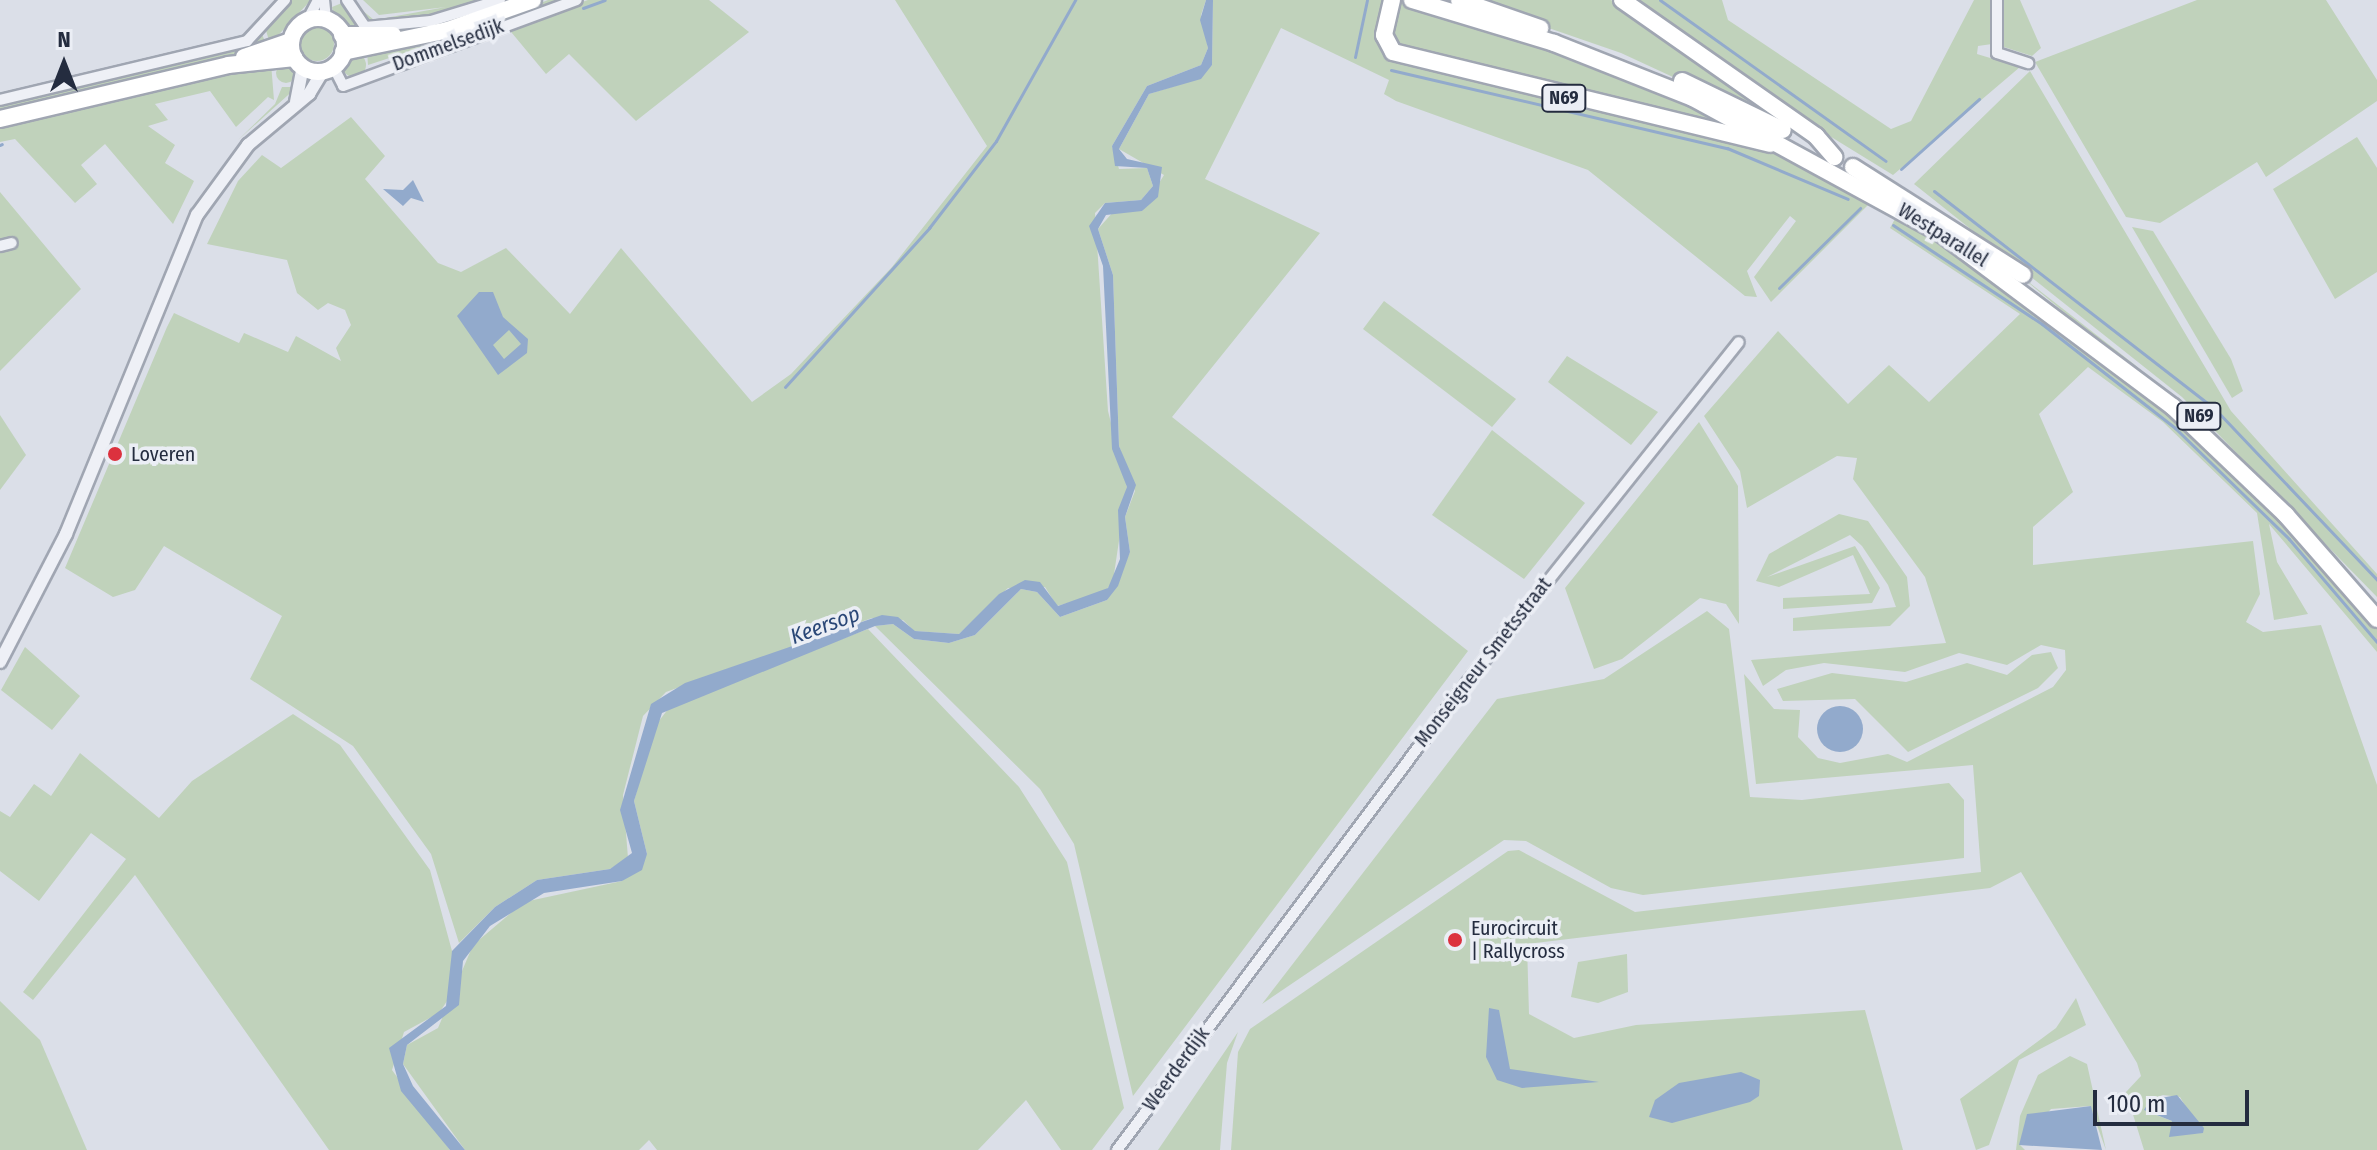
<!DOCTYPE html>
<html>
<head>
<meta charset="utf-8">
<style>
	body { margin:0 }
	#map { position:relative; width:2377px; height:1150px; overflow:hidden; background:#dbdfe8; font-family:"Fira Sans Condensed",sans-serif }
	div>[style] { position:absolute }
	.green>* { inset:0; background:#c0d2bb }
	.round { border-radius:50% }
	.water>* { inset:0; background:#92aacc }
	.stream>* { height:3px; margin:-1.5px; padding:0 1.5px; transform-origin:1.5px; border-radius:1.5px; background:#92aacc }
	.roads { filter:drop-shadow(2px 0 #a0a6b2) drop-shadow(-2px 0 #a0a6b2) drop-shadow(0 2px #a0a6b2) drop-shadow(0 -2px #a0a6b2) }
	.minor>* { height:10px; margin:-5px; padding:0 5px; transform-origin:5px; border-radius:5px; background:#eef0f6 }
	.tertiary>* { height:12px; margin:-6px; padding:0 6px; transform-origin:6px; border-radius:6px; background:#eef0f6 }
	.primary>* { height:16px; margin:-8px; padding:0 8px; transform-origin:8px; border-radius:8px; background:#fff }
	.primary>.ring { margin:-8px; padding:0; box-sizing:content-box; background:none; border:16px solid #fff; border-radius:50% }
	.dots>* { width:22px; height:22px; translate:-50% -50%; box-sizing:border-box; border:4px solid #ebeef5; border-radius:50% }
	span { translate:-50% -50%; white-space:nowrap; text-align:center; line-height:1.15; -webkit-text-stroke:7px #ebeef5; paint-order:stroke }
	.shield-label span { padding:2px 6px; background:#ebeef5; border:2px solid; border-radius:6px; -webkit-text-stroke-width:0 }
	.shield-label { font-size:18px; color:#242c3f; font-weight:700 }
	.street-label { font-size:20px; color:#242c3f }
	.poi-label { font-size:20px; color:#242c3f }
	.left { translate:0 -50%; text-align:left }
	.water-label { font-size:22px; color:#2a4777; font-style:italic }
	.north { position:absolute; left:24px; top:24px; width:80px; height:80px; -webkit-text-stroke:6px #ebeef5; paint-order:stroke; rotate:0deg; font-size:22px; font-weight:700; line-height:32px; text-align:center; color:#242c3f }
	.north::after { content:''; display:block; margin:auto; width:28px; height:36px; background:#242c3f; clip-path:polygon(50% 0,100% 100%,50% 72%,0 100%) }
	.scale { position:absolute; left:2093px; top:1090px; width:156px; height:36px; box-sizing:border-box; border:4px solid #242c3f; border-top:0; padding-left:10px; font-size:24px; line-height:28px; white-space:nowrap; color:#242c3f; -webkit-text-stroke:6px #ebeef5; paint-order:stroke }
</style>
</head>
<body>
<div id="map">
	<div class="green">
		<div style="clip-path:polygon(288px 0,311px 0,270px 44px,265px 27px)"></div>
		<div style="clip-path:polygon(350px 0,374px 20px,446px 7px,379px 15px,363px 0,484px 0,445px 14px,366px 24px)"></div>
		<div style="clip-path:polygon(548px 0,566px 0,368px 65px,367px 51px,483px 25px)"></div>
		<div style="clip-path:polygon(588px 0,709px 0,749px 32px,636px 121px,569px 54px,546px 74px,507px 27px)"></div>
		<div style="clip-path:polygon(895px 0,1206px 0,1201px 15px,1208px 48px,1201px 65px,1147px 86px,1112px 146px,1119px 169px,1147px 168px,1153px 186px,1141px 200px,1105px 203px,1095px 213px,1108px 411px,1127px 487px,1113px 581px,1104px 593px,1057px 606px,1045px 587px,1008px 588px,959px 634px,914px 631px,903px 620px,872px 618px,666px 692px,643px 716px,623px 795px,628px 858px,610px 869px,537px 880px,495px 907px,459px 943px,431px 854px,353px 746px,250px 679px,282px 616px,164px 546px,135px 590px,113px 597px,65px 568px,167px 327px,174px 313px,239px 343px,244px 333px,288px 352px,296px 336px,341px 361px,336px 348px,351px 325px,345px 310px,328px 303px,318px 310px,297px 293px,287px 260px,207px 244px,238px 181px,262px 155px,281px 168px,351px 117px,385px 156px,365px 179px,438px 263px,461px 272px,506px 248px,570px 314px,621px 248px,752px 402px,791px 374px,892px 267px,987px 146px)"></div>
		<div style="clip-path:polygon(1213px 0,1385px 0,1376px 36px,1390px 57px,1773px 150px,1868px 205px,1771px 302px,1754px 277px,1796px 221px,1790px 216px,1747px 271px,1757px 297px,1745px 296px,1588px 170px,1396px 101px,1384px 94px,1389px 80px,1281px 28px,1205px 179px,1320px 233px,1172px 417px,1468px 651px,1133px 1096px,1074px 844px,1040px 789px,875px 626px,893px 624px,914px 639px,949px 643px,975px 635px,1021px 589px,1037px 592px,1060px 617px,1107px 600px,1130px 552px,1125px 517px,1135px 491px,1119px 446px,1113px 275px,1098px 229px,1114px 211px,1142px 211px,1164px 175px,1119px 149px,1149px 94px,1191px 81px,1212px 65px)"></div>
		<div style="clip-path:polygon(1398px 0,1543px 43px,1770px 139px,1418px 58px,1393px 42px)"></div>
		<div style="clip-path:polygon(1468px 0,1611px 0,1816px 143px,1621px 53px)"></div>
		<div style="clip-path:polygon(1632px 0,1722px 0,1728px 20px,1891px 129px,1911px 121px,1974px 0,1993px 0,1992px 44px,1978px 46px,1977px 54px,2020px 67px,1893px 175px,1758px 92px)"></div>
		<div style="clip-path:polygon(2001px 0,2020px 0,2041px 48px,2032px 56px,2004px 47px)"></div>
		<div style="clip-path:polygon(2197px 0,2326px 0,2377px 80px,2377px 101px,2266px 177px,2257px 162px,2160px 223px,2126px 217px,2035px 62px)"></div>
		<div style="clip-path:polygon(342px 3px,353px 22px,363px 28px,346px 29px,334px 16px,332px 7px)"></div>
		<div class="round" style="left:300px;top:27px;width:34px;height:34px"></div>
		<div style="clip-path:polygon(261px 32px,267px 46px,244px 53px,0 113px,0 102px)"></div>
		<div class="round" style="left:342px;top:53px;width:24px;height:24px"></div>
		<div class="round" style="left:276px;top:63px;width:20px;height:20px"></div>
		<div style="clip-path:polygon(271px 63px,274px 100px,268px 97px,236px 127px,210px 91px,155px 104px,168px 120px,148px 126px,175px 145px,165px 163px,194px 181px,173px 224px,105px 144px,81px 165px,97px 184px,75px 203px,15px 139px,0 142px,0 124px)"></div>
		<div style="clip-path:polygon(2030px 71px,2231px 411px,2377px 574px,2377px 597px,2182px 397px,1914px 184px)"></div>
		<div style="clip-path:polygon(282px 87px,297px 87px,238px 140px,275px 104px)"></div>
		<div style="clip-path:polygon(2357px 137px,2377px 168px,2377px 272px,2335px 299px,2273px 189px)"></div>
		<div style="clip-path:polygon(0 192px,81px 289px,0 371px,0 251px,17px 246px,15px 238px,0 241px)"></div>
		<div style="clip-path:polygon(evenodd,1896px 217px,2047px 315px,2227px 460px,2377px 623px,2377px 652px,2269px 524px,2277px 562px,2308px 614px,2274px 620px,2257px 513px,2163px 422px,2088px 367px,2039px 414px,2073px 492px,2033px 527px,2033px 565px,2253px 541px,2260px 594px,2246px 622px,2263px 632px,2321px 625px,2377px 785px,2377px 1150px,2144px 1150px,2126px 1092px,2141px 1076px,2137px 1063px,2021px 872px,1990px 888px,1527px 944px,1529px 1014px,1574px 1038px,1636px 1025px,1865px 1010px,1903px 1150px,1231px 1150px,1238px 1052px,1250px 1029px,1508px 851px,1519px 850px,1635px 912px,1981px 872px,1973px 765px,1756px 784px,1744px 674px,1774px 709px,1800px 710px,1798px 737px,1818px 758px,1840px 763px,1888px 754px,1907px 762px,2053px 687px,2066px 670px,2065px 650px,2041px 645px,2007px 665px,1959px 653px,1905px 672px,1824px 663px,1786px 670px,1763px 686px,1751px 660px,1946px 643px,1925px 577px,1853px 479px,1857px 458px,1837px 456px,1747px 508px,1740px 471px,1704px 416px,1778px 331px,1848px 404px,1889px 365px,1929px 402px,2020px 314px,1890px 228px,1896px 217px,2163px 1095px,2180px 1097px,2201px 1133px,2179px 1134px,2172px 1121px,2151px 1113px,2149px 1100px,2163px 1095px)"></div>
		<div style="clip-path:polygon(2132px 227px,2153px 231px,2231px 359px,2243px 391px,2232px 398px)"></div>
		<div style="clip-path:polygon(2013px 270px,2135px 365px,2236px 454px,2339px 562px,2377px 613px,2156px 388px)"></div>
		<div style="clip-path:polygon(1384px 301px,1516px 399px,1492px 427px,1363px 329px)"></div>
		<div style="clip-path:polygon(1567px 356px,1658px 412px,1631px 445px,1548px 382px)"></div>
		<div style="clip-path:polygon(0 415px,26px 455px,0 490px)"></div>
		<div style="clip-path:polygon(1699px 422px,1738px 486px,1739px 624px,1726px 604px,1700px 598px,1622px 659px,1594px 669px,1565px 588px)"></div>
		<div style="clip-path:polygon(1492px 430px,1585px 503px,1524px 579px,1432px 515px)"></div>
		<div style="clip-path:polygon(1839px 514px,1868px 521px,1907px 577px,1910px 606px,1890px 626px,1793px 631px,1793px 618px,1896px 607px,1888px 585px,1862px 546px,1850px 535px,1767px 577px,1855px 546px,1880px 588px,1872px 603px,1783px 609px,1783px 598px,1870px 594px,1853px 555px,1779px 587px,1756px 581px,1769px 554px)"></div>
		<div style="clip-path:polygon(1707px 611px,1729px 629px,1750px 797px,1802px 800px,1949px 783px,1964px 800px,1964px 858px,1643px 895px,1611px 888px,1526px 841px,1504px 840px,1262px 1004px,1497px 699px,1604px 679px)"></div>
		<div style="clip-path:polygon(868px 629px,1019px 787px,1067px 862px,1124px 1108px,1092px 1150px,1061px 1150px,1026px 1100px,978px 1150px,657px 1150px,649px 1140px,639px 1150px,465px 1150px,403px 1064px,407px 1045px,438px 1028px,473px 945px,524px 902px,622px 881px,647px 854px,634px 801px,655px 726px,672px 704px)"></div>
		<div style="clip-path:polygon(25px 647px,80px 696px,52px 730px,1px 690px)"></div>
		<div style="clip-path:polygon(2051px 652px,2058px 668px,2038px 688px,1908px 752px,1855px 699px,1783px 701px,1777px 689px,1832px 673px,1906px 682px,1967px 663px,2007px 675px,2032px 655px)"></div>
		<div style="clip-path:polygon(293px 714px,340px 745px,430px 870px,452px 951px,451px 995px,439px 1013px,404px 1032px,392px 1070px,450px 1150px,329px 1150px,135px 875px,33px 1000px,23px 992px,126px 859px,91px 833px,39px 901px,0 871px,0 811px,10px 817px,34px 784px,51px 796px,80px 753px,159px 818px,192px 781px)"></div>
		<div style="clip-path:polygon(1627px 954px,1628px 992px,1598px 1003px,1571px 997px,1578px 962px)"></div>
		<div style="clip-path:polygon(2076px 998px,2086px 1025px,2019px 1060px,1989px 1145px,1976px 1150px,1960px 1099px,2056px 1028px)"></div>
		<div style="clip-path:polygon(0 1001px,40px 1040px,87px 1150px,0 1150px)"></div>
		<div style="clip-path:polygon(1238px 1032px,1227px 1063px,1220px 1150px,1158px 1150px)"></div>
		<div style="clip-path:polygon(2070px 1056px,2087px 1064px,2106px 1150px,2090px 1106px,2051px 1109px,2020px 1145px,2025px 1150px,2016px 1150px,2020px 1116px,2038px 1075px)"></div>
	</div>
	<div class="water">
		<div style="clip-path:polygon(1206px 0,1213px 0,1212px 65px,1201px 79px,1149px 94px,1119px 149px,1127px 159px,1162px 167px,1158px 197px,1142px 211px,1106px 215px,1098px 229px,1113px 275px,1119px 446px,1136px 485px,1125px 517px,1130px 552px,1118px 586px,1107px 600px,1060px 617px,1037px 592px,1021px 589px,975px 635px,949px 643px,914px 639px,893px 624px,875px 626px,662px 713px,634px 801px,647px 854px,642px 870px,622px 881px,544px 893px,490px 926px,463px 961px,459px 1005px,407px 1045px,403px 1064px,413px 1086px,465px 1150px,450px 1150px,401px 1091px,389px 1048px,446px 1006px,452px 951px,495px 907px,537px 880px,610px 869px,632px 853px,620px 810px,651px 704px,685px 683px,882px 615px,898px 617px,915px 631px,959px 634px,999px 594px,1025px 580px,1040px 582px,1058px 606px,1108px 588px,1120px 559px,1118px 510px,1127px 487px,1112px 449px,1103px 266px,1089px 226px,1105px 203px,1141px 200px,1153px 186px,1147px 168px,1115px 166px,1112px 146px,1147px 86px,1201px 65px,1208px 48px,1200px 20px)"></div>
		<div style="clip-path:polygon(413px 180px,424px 202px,411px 198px,403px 206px,383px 189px,403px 190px)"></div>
		<div style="clip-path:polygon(evenodd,479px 292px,493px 292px,503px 317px,528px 339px,527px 353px,498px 375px,457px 316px,479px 292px,509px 330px,521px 344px,504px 359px,493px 345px,509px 330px)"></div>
		<div class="round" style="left:1817px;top:706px;width:46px;height:46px"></div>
		<div style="clip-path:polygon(1489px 1008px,1499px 1010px,1510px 1069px,1599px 1082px,1522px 1088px,1497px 1080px,1486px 1057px)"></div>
		<div style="clip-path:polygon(1741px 1072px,1760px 1080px,1759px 1096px,1750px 1102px,1672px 1123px,1649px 1117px,1655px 1100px,1679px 1083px)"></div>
		<div style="clip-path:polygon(2177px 1095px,2204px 1128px,2203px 1133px,2169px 1137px,2172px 1121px,2144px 1110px,2150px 1100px)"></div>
		<div style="clip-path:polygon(2091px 1106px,2102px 1150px,2019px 1145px,2027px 1114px)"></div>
	</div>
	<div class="stream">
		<div style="left:1660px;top:0;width:277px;rotate:35.5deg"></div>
		<div style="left:583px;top:8px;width:23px;rotate:-20deg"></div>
		<div style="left:1355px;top:57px;width:58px;rotate:-78.1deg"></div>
		<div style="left:1391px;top:70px;width:345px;rotate:13.1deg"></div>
		<div style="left:1727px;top:148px;width:131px;rotate:22.9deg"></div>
		<div style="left:0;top:145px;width:2px;rotate:-27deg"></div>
		<div style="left:1901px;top:169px;width:105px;rotate:-41.9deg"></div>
		<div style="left:1934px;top:191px;width:356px;rotate:37.8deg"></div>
		<div style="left:2215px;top:409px;width:236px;rotate:46.5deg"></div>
		<div style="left:1893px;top:225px;width:179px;rotate:33.6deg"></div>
		<div style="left:2042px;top:324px;width:169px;rotate:38deg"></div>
		<div style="left:2175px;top:428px;width:159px;rotate:44.2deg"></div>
		<div style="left:2289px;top:539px;width:135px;rotate:49.5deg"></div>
		<div style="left:1779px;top:288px;width:114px;rotate:-44.6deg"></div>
		<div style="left:785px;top:387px;width:215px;rotate:-47.8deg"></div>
		<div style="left:929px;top:228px;width:110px;rotate:-52.4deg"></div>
		<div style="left:996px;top:141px;width:162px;rotate:-60.7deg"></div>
	</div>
	<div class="roads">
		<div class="minor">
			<div style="left:324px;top:0;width:19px;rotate:84deg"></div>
			<div style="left:347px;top:0;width:32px;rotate:56deg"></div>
			<div style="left:365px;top:27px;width:66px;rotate:-5.2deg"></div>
			<div style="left:431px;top:21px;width:72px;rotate:-16.9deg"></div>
			<div style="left:1997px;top:0;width:53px;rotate:90deg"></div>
			<div style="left:1997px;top:53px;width:33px;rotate:18deg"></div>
			<div style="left:308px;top:19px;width:21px;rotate:-62deg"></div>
			<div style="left:333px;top:66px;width:22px;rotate:63deg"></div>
			<div style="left:343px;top:86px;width:249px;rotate:-20.2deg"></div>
			<div style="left:0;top:100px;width:254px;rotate:-13.4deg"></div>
			<div style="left:247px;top:41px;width:56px;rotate:-47.2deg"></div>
			<div style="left:0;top:246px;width:12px;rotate:-14deg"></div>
			<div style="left:1117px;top:1150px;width:574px;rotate:-53.21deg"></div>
			<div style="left:1461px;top:690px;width:445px;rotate:-51.4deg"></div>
		</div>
		<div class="tertiary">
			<div style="left:296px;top:102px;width:36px;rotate:-79deg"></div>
			<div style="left:0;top:662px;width:144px;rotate:-62.7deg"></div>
			<div style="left:66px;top:534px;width:345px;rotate:-67.7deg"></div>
			<div style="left:197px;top:215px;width:87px;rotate:-53.9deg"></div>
			<div style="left:248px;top:145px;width:80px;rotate:-39.9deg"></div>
			<div style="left:309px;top:94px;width:27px;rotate:-59deg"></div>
		</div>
		<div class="primary">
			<div style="left:1392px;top:0;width:36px;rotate:103deg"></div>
			<div style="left:1384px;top:35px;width:19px;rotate:62deg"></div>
			<div style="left:1393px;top:52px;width:388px;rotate:13.7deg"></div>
			<div style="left:1412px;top:0;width:148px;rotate:16.8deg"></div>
			<div style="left:1554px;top:43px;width:149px;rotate:21.6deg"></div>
			<div style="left:1693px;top:98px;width:280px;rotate:28.6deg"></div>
			<div style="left:1939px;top:232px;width:292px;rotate:36.8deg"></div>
			<div style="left:2173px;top:407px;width:156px;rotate:43.7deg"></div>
			<div style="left:2286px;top:515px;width:138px;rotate:48.8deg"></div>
			<div style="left:1459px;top:0;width:86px;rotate:19.1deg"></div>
			<div style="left:1622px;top:0;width:237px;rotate:35deg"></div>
			<div style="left:1816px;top:136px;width:28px;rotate:49deg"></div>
			<div class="ring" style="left:291px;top:18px;width:38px;height:38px"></div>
			<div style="left:342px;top:35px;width:51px"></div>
			<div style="left:343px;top:52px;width:107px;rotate:-11.8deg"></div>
			<div style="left:448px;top:30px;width:90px;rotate:-19.4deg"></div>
			<div style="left:244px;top:57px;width:50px;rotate:-18.8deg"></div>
			<div style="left:1682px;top:81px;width:112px;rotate:25.9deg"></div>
			<div style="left:0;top:119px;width:234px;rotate:-13.3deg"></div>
			<div style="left:228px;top:65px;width:67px;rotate:-6deg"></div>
			<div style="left:1853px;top:167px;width:201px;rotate:32.4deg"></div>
		</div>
	</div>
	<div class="dots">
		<div style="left:115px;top:454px;background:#dc313e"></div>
		<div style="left:1455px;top:940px;background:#dc313e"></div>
	</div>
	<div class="shield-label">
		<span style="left:1564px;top:98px">N69</span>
		<span style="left:2199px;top:416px">N69</span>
	</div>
	<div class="street-label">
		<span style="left:448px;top:45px;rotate:-20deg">Dommelsedijk</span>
		<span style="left:1943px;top:235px;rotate:32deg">Westparallel</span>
		<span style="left:1483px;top:662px;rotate:-52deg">Monseigneur Smetsstraat</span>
		<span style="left:1176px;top:1069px;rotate:-54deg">Weerderdijk</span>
	</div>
	<div class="poi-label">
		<span class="left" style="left:131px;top:454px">Loveren</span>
		<span class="left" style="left:1471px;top:940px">Eurocircuit<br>| Rallycross</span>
	</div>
	<div class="water-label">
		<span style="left:825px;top:625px;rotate:-20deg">Keersop</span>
	</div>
	<div class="north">N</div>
	<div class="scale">100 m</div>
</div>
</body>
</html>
